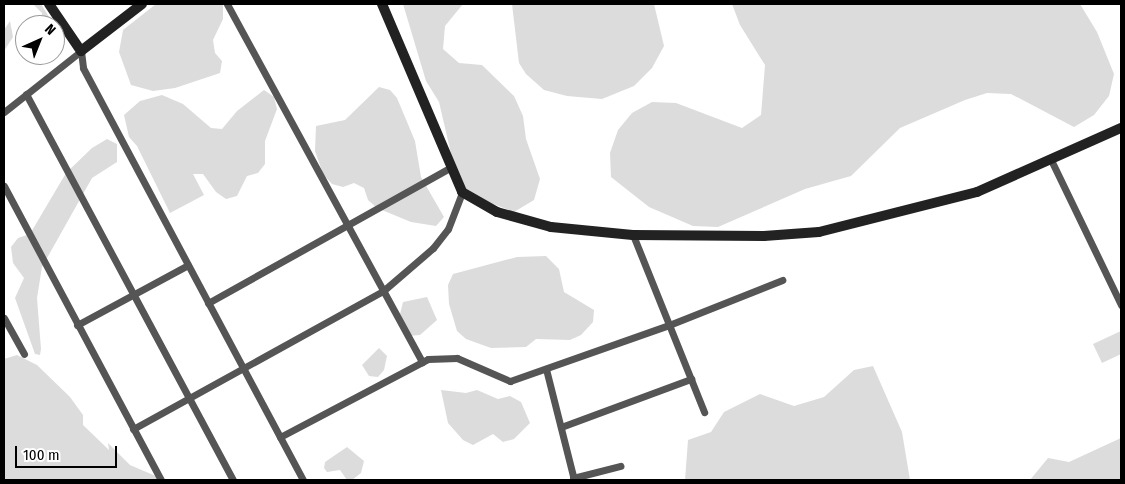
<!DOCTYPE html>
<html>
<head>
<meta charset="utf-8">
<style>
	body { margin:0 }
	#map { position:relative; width:1125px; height:484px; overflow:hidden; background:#fff; font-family:"Fira Sans Condensed",sans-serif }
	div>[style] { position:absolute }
	.green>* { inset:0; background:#dcdcdc }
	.street>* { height:7px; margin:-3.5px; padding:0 3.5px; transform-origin:3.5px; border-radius:3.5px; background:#555 }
	.secondary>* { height:10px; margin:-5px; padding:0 5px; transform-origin:5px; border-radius:5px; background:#222 }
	span { translate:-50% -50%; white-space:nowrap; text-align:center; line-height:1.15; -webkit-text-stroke:5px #fff; paint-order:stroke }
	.frame { position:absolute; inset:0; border:5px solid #000; pointer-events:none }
	.north { position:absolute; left:15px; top:15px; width:50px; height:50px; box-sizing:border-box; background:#fff; border:1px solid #999; border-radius:50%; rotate:44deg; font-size:14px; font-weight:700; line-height:20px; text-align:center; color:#000 }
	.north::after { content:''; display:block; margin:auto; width:18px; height:22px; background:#000; clip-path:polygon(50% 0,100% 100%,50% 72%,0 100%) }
	.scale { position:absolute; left:15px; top:446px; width:102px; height:22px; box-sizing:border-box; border:2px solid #000; border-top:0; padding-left:6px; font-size:15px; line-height:18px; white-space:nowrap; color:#000; -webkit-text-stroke:4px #fff; paint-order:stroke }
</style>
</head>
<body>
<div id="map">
	<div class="green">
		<div style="clip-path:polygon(33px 4px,41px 4px,54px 25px,41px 25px,42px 13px)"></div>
		<div style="clip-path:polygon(223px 4px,223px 19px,213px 40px,215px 53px,222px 61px,220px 73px,175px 88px,153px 91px,131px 85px,119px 52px,123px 30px,156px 4px)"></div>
		<div style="clip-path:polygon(403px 4px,463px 4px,445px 26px,443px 49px,459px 63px,482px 65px,514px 96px,523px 116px,526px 139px,540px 179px,534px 200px,514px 212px,468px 194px,456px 175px,439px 102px,426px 81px)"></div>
		<div style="clip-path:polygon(512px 4px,654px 4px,664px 46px,652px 68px,634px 86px,602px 99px,567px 96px,544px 90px,526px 74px,519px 63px)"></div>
		<div style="clip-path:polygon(732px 4px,1080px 4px,1097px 32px,1114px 74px,1109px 96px,1094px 115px,1074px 127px,1011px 94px,987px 93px,965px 100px,900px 128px,851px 176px,805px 189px,718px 227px,693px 226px,649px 207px,611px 177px,610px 153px,618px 130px,632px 113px,652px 102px,676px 103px,742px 128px,761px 115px,765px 65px,740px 25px)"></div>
		<div style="clip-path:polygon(10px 21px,13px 37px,4px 51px,4px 30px)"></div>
		<div style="clip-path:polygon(379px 87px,390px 90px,397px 98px,415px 141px,421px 177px,444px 217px,436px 226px,411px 222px,377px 208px,368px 200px,364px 188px,354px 183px,343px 187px,332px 184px,323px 174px,315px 151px,316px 126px,345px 120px)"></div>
		<div style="clip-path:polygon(264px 90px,274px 97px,277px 109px,265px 141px,265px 164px,258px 173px,247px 176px,237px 196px,226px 199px,216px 192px,203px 174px,193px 174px,204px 195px,170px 213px,137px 146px,129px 137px,124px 115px,140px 101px,162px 95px,183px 104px,211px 128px,222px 129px,237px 111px)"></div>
		<div style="clip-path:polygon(107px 139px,117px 144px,117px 162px,92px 178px,42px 267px,37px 298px,41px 349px,40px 355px,35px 354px,15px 298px,24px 278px,13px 263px,11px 247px,18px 238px,30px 234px,66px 173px,92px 148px)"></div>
		<div style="clip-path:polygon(546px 256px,559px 269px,564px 292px,594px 310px,593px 322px,581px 335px,570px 340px,536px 339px,526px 347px,491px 348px,466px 339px,457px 331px,449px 304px,448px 285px,453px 274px,517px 257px)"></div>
		<div style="clip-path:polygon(427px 297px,437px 320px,420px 335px,408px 336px,400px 314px,403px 302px)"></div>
		<div style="clip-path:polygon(1121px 331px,1121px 354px,1102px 363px,1093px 344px)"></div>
		<div style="clip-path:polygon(379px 348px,387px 356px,384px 370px,378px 377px,369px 376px,362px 365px)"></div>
		<div style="clip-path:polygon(17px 355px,37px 365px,70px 397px,83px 415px,83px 425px,109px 450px,108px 443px,130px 465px,165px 480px,4px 480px,4px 359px)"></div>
		<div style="clip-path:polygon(873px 366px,902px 432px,910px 480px,685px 480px,688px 440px,711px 432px,724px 412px,760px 394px,794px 406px,824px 397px,854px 370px)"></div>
		<div style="clip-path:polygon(441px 390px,466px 393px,477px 390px,498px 399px,510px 396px,521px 402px,530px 423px,514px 439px,503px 442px,493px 434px,473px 445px,463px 440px,448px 423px)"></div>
		<div style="clip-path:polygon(1121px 438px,1121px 480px,1030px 480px,1048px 458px,1069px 462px)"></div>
		<div style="clip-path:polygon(347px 447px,364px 461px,361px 473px,352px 480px,347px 480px,340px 470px,327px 472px,324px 468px,325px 462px)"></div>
	</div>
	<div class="street">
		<div style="left:227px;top:4px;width:408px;rotate:61.4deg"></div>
		<div style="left:81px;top:51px;width:17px;rotate:83deg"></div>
		<div style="left:83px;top:68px;width:467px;rotate:61.9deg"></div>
		<div style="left:26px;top:94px;width:438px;rotate:61.8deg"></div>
		<div style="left:4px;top:112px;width:98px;rotate:-38.4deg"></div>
		<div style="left:1052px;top:162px;width:159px;rotate:64.2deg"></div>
		<div style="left:4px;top:186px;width:333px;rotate:61.9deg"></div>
		<div style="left:633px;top:235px;width:191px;rotate:68.1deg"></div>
		<div style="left:208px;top:303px;width:278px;rotate:-29.2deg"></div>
		<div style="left:4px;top:318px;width:41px;rotate:60.9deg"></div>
		<div style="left:77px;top:325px;width:126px;rotate:-28.4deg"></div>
		<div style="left:546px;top:369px;width:114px;rotate:75.8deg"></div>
		<div style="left:561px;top:427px;width:139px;rotate:-20.3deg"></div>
		<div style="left:133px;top:429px;width:286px;rotate:-28.9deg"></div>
		<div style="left:383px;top:291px;width:66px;rotate:-40.7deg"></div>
		<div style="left:433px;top:248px;width:24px;rotate:-52deg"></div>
		<div style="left:448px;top:229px;width:40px;rotate:-69deg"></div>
		<div style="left:280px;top:437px;width:167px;rotate:-27.8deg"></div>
		<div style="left:428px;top:359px;width:29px;rotate:-2deg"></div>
		<div style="left:457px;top:358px;width:58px;rotate:23.5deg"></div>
		<div style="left:510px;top:381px;width:169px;rotate:-19.4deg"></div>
		<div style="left:669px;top:325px;width:122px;rotate:-21.7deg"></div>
		<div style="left:573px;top:478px;width:49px;rotate:-14.3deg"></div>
	</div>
	<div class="secondary">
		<div style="left:49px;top:4px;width:57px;rotate:55.8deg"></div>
		<div style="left:81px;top:51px;width:77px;rotate:-37.6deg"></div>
		<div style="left:382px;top:4px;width:204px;rotate:66.9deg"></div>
		<div style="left:462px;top:192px;width:40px;rotate:29.7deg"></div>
		<div style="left:497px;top:212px;width:56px;rotate:15.5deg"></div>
		<div style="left:551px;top:227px;width:82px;rotate:5.6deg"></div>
		<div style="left:633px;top:235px;width:131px;rotate:0.4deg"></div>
		<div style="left:764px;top:236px;width:55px;rotate:-4.2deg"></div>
		<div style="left:819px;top:232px;width:163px;rotate:-14.2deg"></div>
		<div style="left:977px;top:192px;width:158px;rotate:-24deg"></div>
	</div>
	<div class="frame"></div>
	<div class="north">N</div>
	<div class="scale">100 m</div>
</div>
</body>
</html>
